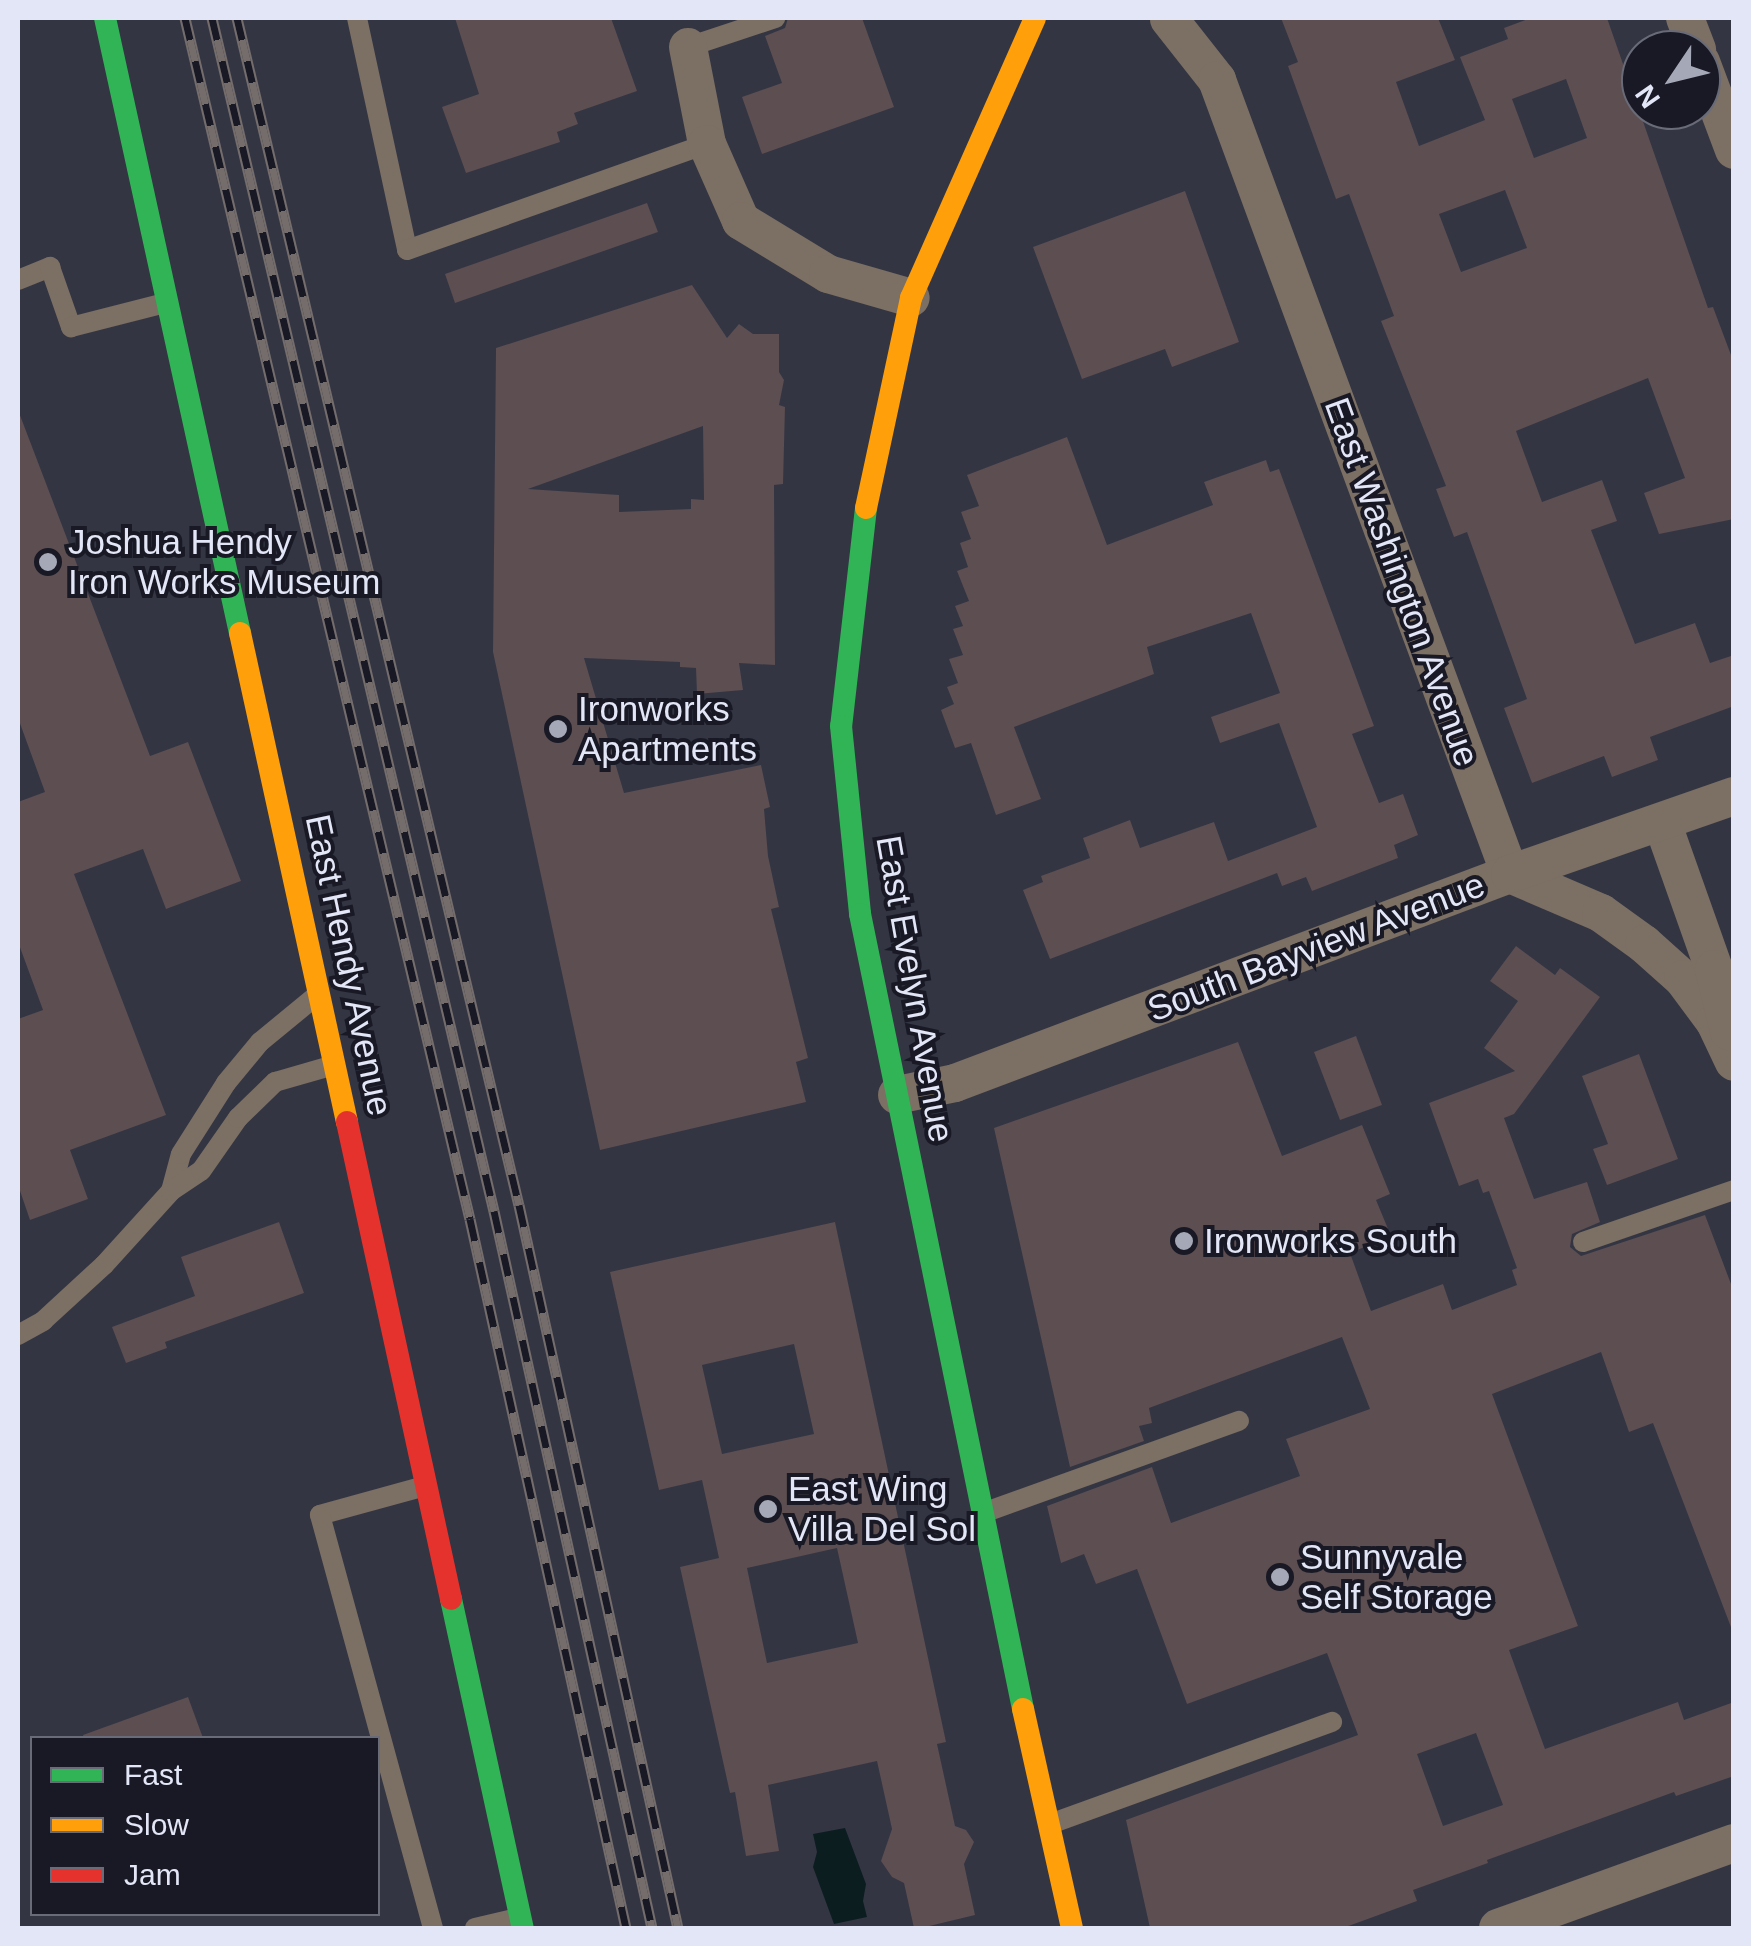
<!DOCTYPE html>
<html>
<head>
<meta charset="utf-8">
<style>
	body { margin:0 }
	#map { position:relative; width:1751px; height:1946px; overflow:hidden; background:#333543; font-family:Helvetica,sans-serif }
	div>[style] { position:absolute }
	.water>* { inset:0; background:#0c1d20 }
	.building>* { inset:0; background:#5c4e51 }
	.lane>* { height:20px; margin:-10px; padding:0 10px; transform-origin:10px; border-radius:10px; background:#7c6f63 }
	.street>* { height:38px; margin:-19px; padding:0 19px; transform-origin:19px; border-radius:19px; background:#7c6f63 }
	.fast>* { height:22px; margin:-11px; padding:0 11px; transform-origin:11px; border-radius:11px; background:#30b455 }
	.slow>* { height:22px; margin:-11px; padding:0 11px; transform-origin:11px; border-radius:11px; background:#ff9f0a }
	.jam>* { height:22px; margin:-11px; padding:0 11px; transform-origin:11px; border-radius:11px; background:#e5322d }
	.rail>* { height:11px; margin-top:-5.5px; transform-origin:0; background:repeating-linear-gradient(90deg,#181925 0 22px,#746d6c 0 44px); box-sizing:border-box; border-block:2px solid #746d6c }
	.dots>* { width:28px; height:28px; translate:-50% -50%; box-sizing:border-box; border:5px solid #181925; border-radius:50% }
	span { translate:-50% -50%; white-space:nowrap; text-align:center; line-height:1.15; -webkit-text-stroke:8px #181925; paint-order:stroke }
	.poi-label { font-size:35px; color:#e3e6f6 }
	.left { translate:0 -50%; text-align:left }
	.street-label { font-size:35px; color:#e3e6f6 }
	.frame { position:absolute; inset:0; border:20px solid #e3e6f6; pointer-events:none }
	.legend { position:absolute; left:30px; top:1736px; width:350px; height:180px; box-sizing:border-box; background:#181925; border:2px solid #696b79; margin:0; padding:12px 18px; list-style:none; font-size:30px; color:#e3e6f6 }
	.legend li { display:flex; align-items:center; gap:20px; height:50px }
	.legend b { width:50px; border:2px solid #696b79 }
	.north { position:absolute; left:1621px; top:30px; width:100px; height:100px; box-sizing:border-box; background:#181925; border:2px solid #696b79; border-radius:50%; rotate:235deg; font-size:28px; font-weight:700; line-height:40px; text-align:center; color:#e3e6f6 }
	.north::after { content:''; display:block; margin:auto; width:35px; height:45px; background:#a5a8b7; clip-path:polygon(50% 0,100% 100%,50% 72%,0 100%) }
</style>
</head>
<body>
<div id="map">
	<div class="water">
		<div style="clip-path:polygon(845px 1828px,866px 1884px,863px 1901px,867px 1917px,834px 1924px,813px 1867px,817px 1852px,813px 1834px)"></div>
	</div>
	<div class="building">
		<div style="clip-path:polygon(455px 18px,611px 18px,637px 91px,574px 113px,578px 124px,557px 132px,560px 142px,466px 173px,442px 107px,479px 94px)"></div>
		<div style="clip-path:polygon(788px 18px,862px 18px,894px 107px,762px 154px,742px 97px,782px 83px,765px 36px,785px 28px)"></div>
		<div style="clip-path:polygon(evenodd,1281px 18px,1438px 18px,1455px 60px,1396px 82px,1419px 146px,1485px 120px,1460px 57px,1508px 39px,1504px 28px,1531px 18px,1607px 18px,1708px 308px,1713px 307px,1734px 363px,1734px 519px,1659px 534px,1644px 493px,1685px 478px,1648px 378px,1516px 431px,1542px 502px,1602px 480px,1617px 521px,1591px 530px,1635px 644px,1695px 623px,1710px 663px,1734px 655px,1734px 706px,1650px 737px,1658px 760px,1612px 777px,1604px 756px,1532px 783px,1504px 708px,1527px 699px,1467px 532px,1454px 537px,1436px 489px,1446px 486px,1381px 321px,1394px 316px,1349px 194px,1336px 199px,1288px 66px,1298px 62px,1281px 18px,1566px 79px,1587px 138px,1534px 158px,1512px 99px,1566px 79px,1281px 18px,1505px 190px,1527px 248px,1461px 272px,1439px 214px,1505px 190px)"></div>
		<div style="clip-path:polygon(1185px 191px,1239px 342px,1172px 367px,1165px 349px,1082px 379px,1033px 247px)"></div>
		<div style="clip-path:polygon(647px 203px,658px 232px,455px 303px,445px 274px)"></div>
		<div style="clip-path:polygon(evenodd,692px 285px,727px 338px,739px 324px,753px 334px,779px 334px,779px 372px,784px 380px,779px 405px,785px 407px,783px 484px,774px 485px,775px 665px,739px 663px,743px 690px,697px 694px,696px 668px,680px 667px,680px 662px,584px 658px,624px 793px,761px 765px,770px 807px,764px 809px,768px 856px,779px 907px,771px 909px,808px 1058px,796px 1062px,806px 1102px,600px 1150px,493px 652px,496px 348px,692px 285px,703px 426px,704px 500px,691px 499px,691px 509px,619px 512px,619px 495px,528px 489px,703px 426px)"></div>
		<div style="clip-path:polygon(18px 410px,150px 756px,188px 742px,241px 881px,166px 909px,143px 849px,74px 874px,166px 1115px,70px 1150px,88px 1199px,30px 1220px,18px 1185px,18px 1019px,43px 1010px,18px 942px,18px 802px,45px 792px,18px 718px)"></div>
		<div style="clip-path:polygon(1067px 437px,1107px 545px,1213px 505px,1204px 482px,1266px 460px,1270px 472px,1279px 469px,1374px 726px,1352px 734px,1379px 803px,1403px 794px,1418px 835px,1394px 845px,1398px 858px,1312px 891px,1306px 877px,1282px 886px,1277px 873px,1050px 959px,1023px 890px,1043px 882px,1041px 876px,1090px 858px,1083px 838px,1130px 820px,1140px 848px,1214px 822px,1228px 861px,1317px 827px,1279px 723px,1220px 743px,1211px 717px,1280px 693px,1251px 613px,1147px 647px,1154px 674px,1014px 727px,1041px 799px,996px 815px,971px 743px,955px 748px,941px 710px,954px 704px,947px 687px,958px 683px,949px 659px,963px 655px,953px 629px,963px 626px,955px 606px,969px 601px,957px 571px,968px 567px,960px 543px,971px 539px,961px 512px,979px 506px,967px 475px)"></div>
		<div style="clip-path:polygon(evenodd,1516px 946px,1555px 975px,1560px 968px,1600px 997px,1514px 1114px,1504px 1118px,1534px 1199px,1587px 1182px,1600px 1222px,1572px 1234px,1570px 1247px,1581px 1256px,1705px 1215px,1734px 1292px,1734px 1635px,1653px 1423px,1629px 1432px,1601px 1352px,1492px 1394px,1578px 1626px,1509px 1650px,1545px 1749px,1678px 1702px,1684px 1720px,1734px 1702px,1734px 1776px,1676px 1796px,1674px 1792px,1487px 1860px,1488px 1863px,1413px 1890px,1417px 1901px,1343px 1928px,1150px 1928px,1126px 1820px,1358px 1735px,1327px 1653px,1187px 1704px,1137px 1569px,1096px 1584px,1084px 1554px,1061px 1563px,1047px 1506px,1152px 1467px,1171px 1523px,1300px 1476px,1286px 1439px,1370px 1409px,1342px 1337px,1149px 1408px,1152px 1423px,1139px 1426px,1144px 1441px,1070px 1467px,994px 1128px,1238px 1042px,1282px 1156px,1362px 1125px,1390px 1194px,1376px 1200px,1391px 1236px,1350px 1253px,1371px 1311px,1443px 1284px,1452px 1310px,1517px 1285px,1512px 1270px,1517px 1268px,1489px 1191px,1483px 1193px,1478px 1179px,1459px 1186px,1429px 1103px,1515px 1071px,1484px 1048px,1518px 1001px,1490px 981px,1516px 946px,1476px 1733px,1503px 1805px,1443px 1826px,1417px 1754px,1476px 1733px)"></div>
		<div style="clip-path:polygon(1356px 1036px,1382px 1105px,1340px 1120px,1314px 1052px)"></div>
		<div style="clip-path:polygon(1639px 1054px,1678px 1159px,1607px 1185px,1593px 1149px,1608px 1144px,1582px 1076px)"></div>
		<div style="clip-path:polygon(279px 1222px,304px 1293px,165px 1342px,167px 1348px,126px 1363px,112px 1327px,195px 1296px,181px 1257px)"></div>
		<div style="clip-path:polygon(evenodd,835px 1222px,946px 1742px,937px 1744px,955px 1826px,966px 1830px,974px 1842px,964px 1864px,975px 1915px,921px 1928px,914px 1928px,904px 1883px,892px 1877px,881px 1861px,892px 1829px,877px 1761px,768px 1785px,779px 1851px,746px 1856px,735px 1792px,730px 1793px,680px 1567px,719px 1558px,702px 1480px,659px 1490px,610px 1272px,835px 1222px,794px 1344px,814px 1434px,722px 1454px,702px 1365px,794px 1344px,835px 1222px,837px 1548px,858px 1643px,767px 1663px,747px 1568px,837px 1548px)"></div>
		<div style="clip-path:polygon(188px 1697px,203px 1738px,84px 1738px,83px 1735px)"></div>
	</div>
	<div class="lane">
		<div style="left:357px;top:18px;width:237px;rotate:77.8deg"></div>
		<div style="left:407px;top:250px;width:318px;rotate:-19.5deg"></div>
		<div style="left:688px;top:47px;width:92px;rotate:-18.4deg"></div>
		<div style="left:18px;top:280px;width:35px;rotate:-22deg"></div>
		<div style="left:50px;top:267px;width:64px;rotate:70.7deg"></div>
		<div style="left:71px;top:327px;width:97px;rotate:-14.3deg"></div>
		<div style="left:171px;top:1191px;width:38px;rotate:-75deg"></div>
		<div style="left:181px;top:1154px;width:84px;rotate:-57.6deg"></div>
		<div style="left:226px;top:1083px;width:53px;rotate:-50.3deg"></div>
		<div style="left:260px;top:1042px;width:72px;rotate:-39.4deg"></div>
		<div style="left:1583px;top:1242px;width:160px;rotate:-19deg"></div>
		<div style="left:18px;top:1335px;width:29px;rotate:-29deg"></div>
		<div style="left:43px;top:1321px;width:83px;rotate:-42.6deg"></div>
		<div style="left:104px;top:1265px;width:100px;rotate:-47.8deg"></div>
		<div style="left:171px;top:1191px;width:36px;rotate:-34deg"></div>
		<div style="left:201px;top:1171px;width:65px;rotate:-55.1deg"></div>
		<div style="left:238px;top:1118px;width:52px;rotate:-44.2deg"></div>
		<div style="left:275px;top:1082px;width:61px;rotate:-16.1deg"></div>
		<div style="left:425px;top:1486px;width:109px;rotate:164.6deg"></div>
		<div style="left:320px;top:1515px;width:428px;rotate:74.7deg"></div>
		<div style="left:983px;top:1513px;width:272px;rotate:-19.8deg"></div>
		<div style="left:1050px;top:1824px;width:300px;rotate:-19.9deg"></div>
		<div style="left:475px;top:1928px;width:47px;rotate:-13.4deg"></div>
	</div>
	<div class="street">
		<div style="left:1685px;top:18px;width:34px;rotate:69deg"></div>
		<div style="left:1169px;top:19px;width:78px;rotate:51.8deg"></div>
		<div style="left:1217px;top:80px;width:846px;rotate:69.75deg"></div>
		<div style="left:1510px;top:874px;width:99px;rotate:23.2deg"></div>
		<div style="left:1601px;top:913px;width:53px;rotate:35.8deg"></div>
		<div style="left:1644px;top:944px;width:52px;rotate:41.9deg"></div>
		<div style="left:1683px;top:979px;width:54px;rotate:53.3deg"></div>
		<div style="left:1715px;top:1022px;width:44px;rotate:64.6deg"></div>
		<div style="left:688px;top:47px;width:99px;rotate:78.9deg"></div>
		<div style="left:707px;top:144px;width:84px;rotate:66.2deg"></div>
		<div style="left:741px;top:221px;width:102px;rotate:31.3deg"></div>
		<div style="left:828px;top:274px;width:86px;rotate:16.1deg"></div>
		<div style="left:1701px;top:62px;width:94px;rotate:69.4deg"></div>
		<div style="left:1662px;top:822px;width:156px;rotate:70.5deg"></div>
		<div style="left:1714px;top:969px;width:64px;rotate:76.4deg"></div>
		<div style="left:897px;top:1095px;width:59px;rotate:-11.7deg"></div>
		<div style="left:955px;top:1083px;width:593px;rotate:-20.64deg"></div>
		<div style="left:1510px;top:874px;width:237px;rotate:-19.2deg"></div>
		<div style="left:1498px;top:1928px;width:251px;rotate:-19.8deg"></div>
	</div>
	<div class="fast">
		<div style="left:105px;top:18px;width:630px;rotate:77.62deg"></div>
		<div style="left:866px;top:508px;width:219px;rotate:96.5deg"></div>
		<div style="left:841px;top:726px;width:189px;rotate:84.2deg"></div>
		<div style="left:860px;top:914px;width:812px;rotate:78.41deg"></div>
		<div style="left:451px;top:1599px;width:337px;rotate:77.7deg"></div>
	</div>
	<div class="slow">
		<div style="left:866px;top:508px;width:215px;rotate:-77.9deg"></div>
		<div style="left:911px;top:298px;width:306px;rotate:-66.1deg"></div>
		<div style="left:240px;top:633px;width:501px;rotate:77.66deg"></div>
		<div style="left:1023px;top:1709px;width:224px;rotate:77.4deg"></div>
	</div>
	<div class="jam">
		<div style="left:347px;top:1122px;width:488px;rotate:77.7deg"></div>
	</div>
	<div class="rail">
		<div style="left:185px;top:18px;width:1234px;rotate:76.65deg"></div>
		<div style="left:470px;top:1219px;width:726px;rotate:77.59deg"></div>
		<div style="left:212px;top:18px;width:1226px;rotate:76.7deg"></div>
		<div style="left:494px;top:1211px;width:734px;rotate:77.57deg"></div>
		<div style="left:237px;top:18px;width:1220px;rotate:76.64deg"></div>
		<div style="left:519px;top:1205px;width:740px;rotate:77.6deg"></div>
	</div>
	<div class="dots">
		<div style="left:48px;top:562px;background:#a5a8b7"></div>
		<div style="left:558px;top:729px;background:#a5a8b7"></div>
		<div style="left:1184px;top:1241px;background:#a5a8b7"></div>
		<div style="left:768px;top:1509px;background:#a5a8b7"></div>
		<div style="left:1280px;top:1577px;background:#a5a8b7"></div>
	</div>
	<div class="poi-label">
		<span class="left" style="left:68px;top:562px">Joshua Hendy<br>Iron Works Museum</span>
		<span class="left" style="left:578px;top:729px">Ironworks<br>Apartments</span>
		<span class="left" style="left:1204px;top:1241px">Ironworks South</span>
		<span class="left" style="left:788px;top:1509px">East Wing<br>Villa Del Sol</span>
		<span class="left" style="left:1300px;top:1577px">Sunnyvale<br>Self Storage</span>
	</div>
	<div class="street-label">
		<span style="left:1402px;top:582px;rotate:70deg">East Washington Avenue</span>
		<span style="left:1316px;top:947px;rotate:-21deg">South Bayview Avenue</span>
		<span style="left:349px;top:965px;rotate:78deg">East Hendy Avenue</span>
		<span style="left:915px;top:989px;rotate:80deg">East Evelyn Avenue</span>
	</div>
	<div class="frame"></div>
	<ul class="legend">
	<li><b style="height:12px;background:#30b455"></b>Fast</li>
	<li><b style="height:12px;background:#ff9f0a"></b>Slow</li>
	<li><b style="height:12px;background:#e5322d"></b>Jam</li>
	</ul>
	<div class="north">N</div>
</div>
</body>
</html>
